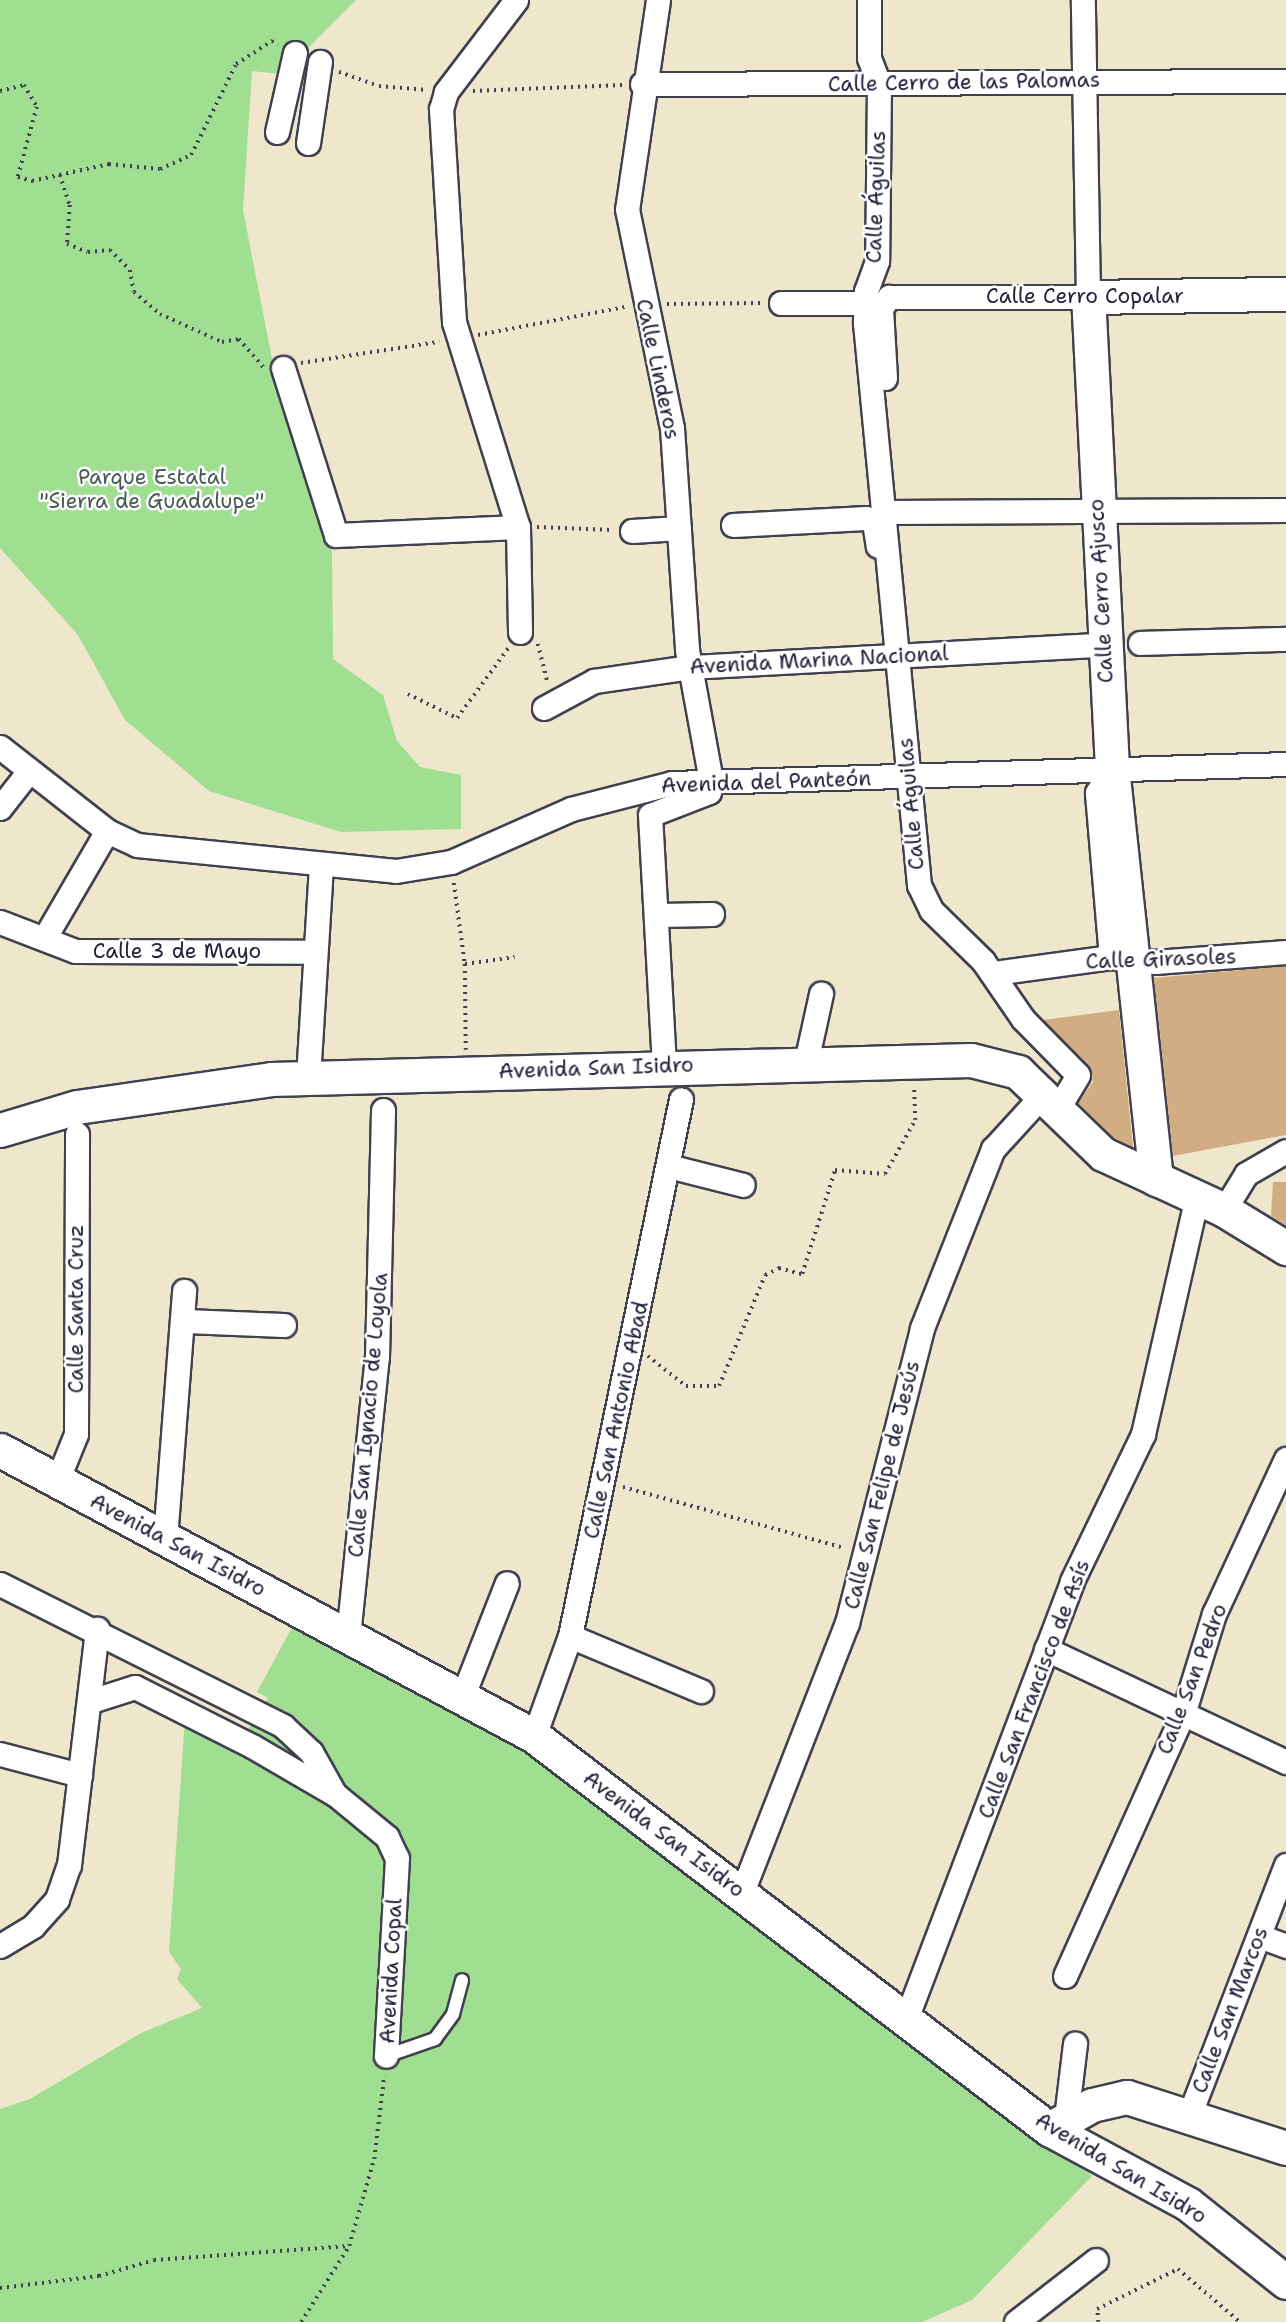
<!DOCTYPE html>
<html>
<head>
<meta charset="utf-8">
<style>
	body { margin:0 }
	#map { position:relative; width:1286px; height:2322px; overflow:hidden; background:#eee7cb; font-family:"Shantell Sans",sans-serif }
	div>[style] { position:absolute }
	.green>* { inset:0; background:#a0de92 }
	.building>* { inset:0; background:#d2ad84 }
	.path>* { height:3.5px; margin-top:-1.75px; transform-origin:0; background:repeating-linear-gradient(90deg,#414051 0 2px,transparent 0 7px) }
	.roads { filter:drop-shadow(2px 0 #414051) drop-shadow(-2px 0 #414051) drop-shadow(0 2px #414051) drop-shadow(0 -2px #414051) }
	.lane>* { height:12px; margin:-6px; padding:0 6px; transform-origin:6px; border-radius:6px; background:#fff }
	.street>* { height:23px; margin:-11.5px; padding:0 11.5px; transform-origin:11.5px; border-radius:11.5px; background:#fff }
	.secondary>* { height:33px; margin:-16.5px; padding:0 16.5px; transform-origin:16.5px; border-radius:16.5px; background:#fff }
	span { translate:-50% -50%; white-space:nowrap; text-align:center; line-height:1.15; -webkit-text-stroke:5px #fff; paint-order:stroke }
	.street-label { font-size:21px; color:#22223b }
	.park-label { font-size:21px; color:#485a55 }
</style>
</head>
<body>
<div id="map">
	<div class="green">
		<div style="clip-path:polygon(0 0,356px 0,282px 74px,252px 71px,243px 210px,274px 369px,332px 552px,333px 659px,383px 695px,397px 741px,420px 767px,461px 775px,461px 829px,341px 832px,209px 791px,125px 720px,78px 635px,0 548px)"></div>
		<div style="clip-path:polygon(295px 1622px,524px 1742px,1092px 2176px,972px 2300px,922px 2322px,0 2322px,0 2109px,30px 2099px,141px 2033px,202px 2008px,177px 1979px,181px 1969px,169px 1952px,185px 1718px,245px 1734px,268px 1698px,257px 1692px)"></div>
	</div>
	<div class="building">
		<div style="clip-path:polygon(1286px 966px,1286px 1135px,1173px 1156px,1154px 978px)"></div>
		<div style="clip-path:polygon(1119px 1010px,1133px 1147px,1114px 1138px,1078px 1103px,1093px 1082px,1091px 1070px,1043px 1020px)"></div>
		<div style="clip-path:polygon(1273px 1182px,1286px 1182px,1286px 1225px,1271px 1216px)"></div>
	</div>
	<div class="path">
		<div style="left:339px;top:72px;width:42px;rotate:19.3deg"></div>
		<div style="left:379px;top:86px;width:48px;rotate:4.8deg"></div>
		<div style="left:0;top:91px;width:25px;rotate:-14deg"></div>
		<div style="left:24px;top:85px;width:26px;rotate:59deg"></div>
		<div style="left:37px;top:107px;width:73px;rotate:105.2deg"></div>
		<div style="left:18px;top:177px;width:15px;rotate:16deg"></div>
		<div style="left:32px;top:181px;width:79px;rotate:-12.4deg"></div>
		<div style="left:109px;top:164px;width:51px;rotate:5.6deg"></div>
		<div style="left:160px;top:169px;width:34px;rotate:-24deg"></div>
		<div style="left:191px;top:155px;width:102px;rotate:-63.7deg"></div>
		<div style="left:236px;top:64px;width:43px;rotate:-32.6deg"></div>
		<div style="left:272px;top:41px;width:7px;rotate:27deg"></div>
		<div style="left:473px;top:91px;width:150px;rotate:-2.3deg"></div>
		<div style="left:60px;top:175px;width:32px;rotate:72deg"></div>
		<div style="left:70px;top:205px;width:39px;rotate:94deg"></div>
		<div style="left:67px;top:244px;width:22px;rotate:21deg"></div>
		<div style="left:88px;top:252px;width:22px;rotate:-5deg"></div>
		<div style="left:110px;top:250px;width:28px;rotate:45deg"></div>
		<div style="left:130px;top:270px;width:22px;rotate:80deg"></div>
		<div style="left:134px;top:292px;width:34px;rotate:40deg"></div>
		<div style="left:160px;top:314px;width:68px;rotate:24.3deg"></div>
		<div style="left:222px;top:342px;width:17px;rotate:-10deg"></div>
		<div style="left:239px;top:339px;width:38px;rotate:49deg"></div>
		<div style="left:667px;top:304px;width:94px;rotate:-0.6deg"></div>
		<div style="left:478px;top:335px;width:150px;rotate:-10.8deg"></div>
		<div style="left:301px;top:363px;width:140px;rotate:-8.7deg"></div>
		<div style="left:537px;top:527px;width:76px;rotate:2.3deg"></div>
		<div style="left:538px;top:644px;width:41px;rotate:76deg"></div>
		<div style="left:408px;top:694px;width:55px;rotate:26.1deg"></div>
		<div style="left:457px;top:718px;width:88px;rotate:-53.8deg"></div>
		<div style="left:454px;top:883px;width:82px;rotate:82.3deg"></div>
		<div style="left:465px;top:964px;width:86px;rotate:89.3deg"></div>
		<div style="left:465px;top:964px;width:50px;rotate:-8deg"></div>
		<div style="left:648px;top:1356px;width:48px;rotate:38.3deg"></div>
		<div style="left:686px;top:1386px;width:33px"></div>
		<div style="left:719px;top:1386px;width:120px;rotate:-67.5deg"></div>
		<div style="left:765px;top:1275px;width:16px;rotate:-27deg"></div>
		<div style="left:779px;top:1268px;width:24px;rotate:15deg"></div>
		<div style="left:802px;top:1274px;width:109px;rotate:-72.4deg"></div>
		<div style="left:835px;top:1170px;width:50px;rotate:4.6deg"></div>
		<div style="left:885px;top:1174px;width:62px;rotate:-60.9deg"></div>
		<div style="left:915px;top:1120px;width:34px;rotate:-92deg"></div>
		<div style="left:623px;top:1487px;width:230px;rotate:15.4deg"></div>
		<div style="left:0;top:2288px;width:100px;rotate:-6.9deg"></div>
		<div style="left:99px;top:2276px;width:57px;rotate:-16.2deg"></div>
		<div style="left:154px;top:2260px;width:196px;rotate:-4.1deg"></div>
		<div style="left:301px;top:2322px;width:90px;rotate:-57.7deg"></div>
		<div style="left:349px;top:2246px;width:91px;rotate:-74deg"></div>
		<div style="left:374px;top:2159px;width:84px;rotate:-83.1deg"></div>
		<div style="left:1098px;top:2322px;width:13px;rotate:-94deg"></div>
		<div style="left:1097px;top:2309px;width:90px;rotate:-26.3deg"></div>
		<div style="left:1178px;top:2269px;width:82px;rotate:40.5deg"></div>
	</div>
	<div class="roads">
		<div class="lane">
			<div style="left:386px;top:2056px;width:52px;rotate:-19.1deg"></div>
			<div style="left:435px;top:2039px;width:31px;rotate:-54deg"></div>
			<div style="left:453px;top:2014px;width:35px;rotate:-75deg"></div>
		</div>
		<div class="street">
			<div style="left:516px;top:0;width:116px;rotate:127.3deg"></div>
			<div style="left:446px;top:92px;width:18px;rotate:106deg"></div>
			<div style="left:441px;top:109px;width:213px;rotate:86.5deg"></div>
			<div style="left:454px;top:322px;width:215px;rotate:72.7deg"></div>
			<div style="left:518px;top:527px;width:105px;rotate:88.9deg"></div>
			<div style="left:658px;top:0;width:211px;rotate:98.4deg"></div>
			<div style="left:627px;top:209px;width:224px;rotate:78.4deg"></div>
			<div style="left:672px;top:428px;width:223px;rotate:86.1deg"></div>
			<div style="left:687px;top:650px;width:133px;rotate:79.6deg"></div>
			<div style="left:711px;top:781px;width:11px;rotate:100deg"></div>
			<div style="left:709px;top:792px;width:63px;rotate:158.7deg"></div>
			<div style="left:650px;top:815px;width:251px;rotate:86.8deg"></div>
			<div style="left:869px;top:0;width:58px;rotate:90deg"></div>
			<div style="left:869px;top:58px;width:28px;rotate:69deg"></div>
			<div style="left:879px;top:84px;width:177px;rotate:90.6deg"></div>
			<div style="left:877px;top:261px;width:32px;rotate:110deg"></div>
			<div style="left:866px;top:291px;width:32px;rotate:92deg"></div>
			<div style="left:865px;top:323px;width:565px;rotate:84.51deg"></div>
			<div style="left:919px;top:885px;width:28px;rotate:64deg"></div>
			<div style="left:931px;top:910px;width:73px;rotate:44.4deg"></div>
			<div style="left:983px;top:961px;width:70px;rotate:55.4deg"></div>
			<div style="left:1023px;top:1019px;width:78px;rotate:45.5deg"></div>
			<div style="left:1078px;top:1075px;width:37px;rotate:121deg"></div>
			<div style="left:642px;top:84px;width:644px;rotate:-0.27deg"></div>
			<div style="left:277px;top:132px;width:81px;rotate:-77.2deg"></div>
			<div style="left:308px;top:143px;width:82px;rotate:-81.6deg"></div>
			<div style="left:781px;top:303px;width:83px"></div>
			<div style="left:283px;top:368px;width:175px;rotate:72.4deg"></div>
			<div style="left:336px;top:535px;width:182px;rotate:-2.5deg"></div>
			<div style="left:885px;top:378px;width:70px;rotate:-93.3deg"></div>
			<div style="left:881px;top:308px;width:14px;rotate:-54deg"></div>
			<div style="left:889px;top:297px;width:199px"></div>
			<div style="left:1088px;top:297px;width:297px;rotate:-91deg"></div>
			<div style="left:885px;top:512px;width:401px;rotate:-0.3deg"></div>
			<div style="left:733px;top:525px;width:133px;rotate:-3deg"></div>
			<div style="left:866px;top:518px;width:9px;rotate:27deg"></div>
			<div style="left:874px;top:522px;width:24px;rotate:81deg"></div>
			<div style="left:632px;top:531px;width:47px;rotate:-3.7deg"></div>
			<div style="left:1140px;top:643px;width:146px;rotate:-1.6deg"></div>
			<div style="left:544px;top:708px;width:57px;rotate:-28.4deg"></div>
			<div style="left:594px;top:681px;width:97px;rotate:-8.3deg"></div>
			<div style="left:690px;top:667px;width:413px;rotate:-3.1deg"></div>
			<div style="left:0;top:747px;width:136px;rotate:38.1deg"></div>
			<div style="left:107px;top:831px;width:33px;rotate:25deg"></div>
			<div style="left:137px;top:845px;width:260px;rotate:5.7deg"></div>
			<div style="left:396px;top:871px;width:56px;rotate:-9.3deg"></div>
			<div style="left:451px;top:862px;width:131px;rotate:-23.8deg"></div>
			<div style="left:571px;top:809px;width:104px;rotate:-14.4deg"></div>
			<div style="left:672px;top:783px;width:614px;rotate:-1.77deg"></div>
			<div style="left:0;top:808px;width:47px;rotate:-51.9deg"></div>
			<div style="left:658px;top:915px;width:54px;rotate:-1.1deg"></div>
			<div style="left:0;top:922px;width:80px;rotate:21.1deg"></div>
			<div style="left:75px;top:951px;width:237px;rotate:0.2deg"></div>
			<div style="left:45px;top:937px;width:123px;rotate:-59.7deg"></div>
			<div style="left:1111px;top:957px;width:165px;rotate:-94.9deg"></div>
			<div style="left:1097px;top:793px;width:29px;rotate:-59deg"></div>
			<div style="left:994px;top:973px;width:118px;rotate:-7.8deg"></div>
			<div style="left:1111px;top:957px;width:44px;rotate:6.5deg"></div>
			<div style="left:1155px;top:962px;width:131px;rotate:-4.4deg"></div>
			<div style="left:806px;top:1062px;width:70px;rotate:-77.6deg"></div>
			<div style="left:308px;top:1078px;width:212px;rotate:-86.5deg"></div>
			<div style="left:668px;top:1166px;width:77px;rotate:14.2deg"></div>
			<div style="left:1224px;top:1210px;width:42px;rotate:-58.6deg"></div>
			<div style="left:1246px;top:1174px;width:46px;rotate:-29.9deg"></div>
			<div style="left:185px;top:1321px;width:99px;rotate:2.3deg"></div>
			<div style="left:57px;top:1481px;width:51px;rotate:-68deg"></div>
			<div style="left:76px;top:1434px;width:300px;rotate:-89.8deg"></div>
			<div style="left:165px;top:1539px;width:249px;rotate:-85.6deg"></div>
			<div style="left:0;top:1584px;width:317px;rotate:26.6deg"></div>
			<div style="left:283px;top:1726px;width:38px;rotate:43deg"></div>
			<div style="left:311px;top:1752px;width:47px;rotate:60.7deg"></div>
			<div style="left:348px;top:1636px;width:281px;rotate:-84.1deg"></div>
			<div style="left:377px;top:1357px;width:247px;rotate:-88.6deg"></div>
			<div style="left:570px;top:1636px;width:142px;rotate:22.8deg"></div>
			<div style="left:1046px;top:1649px;width:265px;rotate:25.2deg"></div>
			<div style="left:463px;top:1695px;width:120px;rotate:-68.6deg"></div>
			<div style="left:91px;top:1701px;width:46px;rotate:-17.7deg"></div>
			<div style="left:135px;top:1687px;width:131px;rotate:26.8deg"></div>
			<div style="left:252px;top:1746px;width:97px;rotate:30.3deg"></div>
			<div style="left:336px;top:1795px;width:66px;rotate:39.5deg"></div>
			<div style="left:387px;top:1837px;width:23px;rotate:65deg"></div>
			<div style="left:397px;top:1858px;width:198px;rotate:93.2deg"></div>
			<div style="left:534px;top:1736px;width:106px;rotate:-70.2deg"></div>
			<div style="left:570px;top:1636px;width:548px;rotate:-78.32deg"></div>
			<div style="left:0;top:1754px;width:83px;rotate:14.7deg"></div>
			<div style="left:742px;top:1892px;width:289px;rotate:-68.7deg"></div>
			<div style="left:847px;top:1623px;width:304px;rotate:-75.7deg"></div>
			<div style="left:922px;top:1328px;width:193px;rotate:-68.4deg"></div>
			<div style="left:993px;top:1149px;width:77px;rotate:-47.6deg"></div>
			<div style="left:1259px;top:1936px;width:29px;rotate:20deg"></div>
			<div style="left:0;top:1946px;width:39px;rotate:-31deg"></div>
			<div style="left:33px;top:1926px;width:36px;rotate:-48deg"></div>
			<div style="left:57px;top:1899px;width:36px;rotate:-71deg"></div>
			<div style="left:69px;top:1865px;width:238px;rotate:-83.2deg"></div>
			<div style="left:1065px;top:1976px;width:287px;rotate:-65.8deg"></div>
			<div style="left:1183px;top:1714px;width:105px;rotate:-72.8deg"></div>
			<div style="left:1214px;top:1614px;width:171px;rotate:-65.1deg"></div>
			<div style="left:906px;top:2019px;width:468px;rotate:-69.2deg"></div>
			<div style="left:1072px;top:1581px;width:163px;rotate:-64.2deg"></div>
			<div style="left:1143px;top:1434px;width:244px;rotate:-77.2deg"></div>
			<div style="left:1189px;top:2116px;width:269px;rotate:-68.9deg"></div>
			<div style="left:1066px;top:2118px;width:75px;rotate:-83.1deg"></div>
			<div style="left:1016px;top:2322px;width:101px;rotate:-37.8deg"></div>
		</div>
		<div class="secondary">
			<div style="left:0;top:1130px;width:80px;rotate:-16.6deg"></div>
			<div style="left:77px;top:1107px;width:196px;rotate:-8.2deg"></div>
			<div style="left:271px;top:1079px;width:700px;rotate:-1.55deg"></div>
			<div style="left:971px;top:1060px;width:49px;rotate:14.3deg"></div>
			<div style="left:1018px;top:1072px;width:118px;rotate:44deg"></div>
			<div style="left:1103px;top:1154px;width:133px;rotate:24.8deg"></div>
			<div style="left:1224px;top:1210px;width:73px;rotate:31.5deg"></div>
			<div style="left:1156px;top:1179px;width:413px;rotate:-96.1deg"></div>
			<div style="left:1112px;top:768px;width:472px;rotate:-92.9deg"></div>
			<div style="left:1088px;top:297px;width:198px;rotate:-0.9deg"></div>
			<div style="left:0;top:1450px;width:606px;rotate:28.17deg"></div>
			<div style="left:534px;top:1736px;width:648px;rotate:37.35deg"></div>
			<div style="left:1049px;top:2129px;width:158px;rotate:28.3deg"></div>
			<div style="left:1188px;top:2204px;width:125px;rotate:38.5deg"></div>
			<div style="left:1049px;top:2129px;width:49px;rotate:-29.2deg"></div>
			<div style="left:1092px;top:2105px;width:36px;rotate:-13deg"></div>
			<div style="left:1127px;top:2097px;width:167px;rotate:17.8deg"></div>
		</div>
	</div>
	<div class="street-label">
		<span style="left:964px;top:82px;rotate:-1deg">Calle Cerro de las Palomas</span>
		<span style="left:876px;top:197px;rotate:-88deg">Calle Águilas</span>
		<span style="left:1085px;top:296px">Calle Cerro Copalar</span>
		<span style="left:658px;top:369px;rotate:78deg">Calle Linderos</span>
		<span style="left:1101px;top:591px;rotate:-93deg">Calle Cerro Ajusco</span>
		<span style="left:819px;top:660px;rotate:-3deg">Avenida Marina Nacional</span>
		<span style="left:766px;top:782px;rotate:-2deg">Avenida del Panteón</span>
		<span style="left:911px;top:804px;rotate:-95deg">Calle Águilas</span>
		<span style="left:177px;top:951px">Calle 3 de Mayo</span>
		<span style="left:1161px;top:959px;rotate:-2deg">Calle Girasoles</span>
		<span style="left:596px;top:1068px;rotate:-2deg">Avenida San Isidro</span>
		<span style="left:76px;top:1309px;rotate:-90deg">Calle Santa Cruz</span>
		<span style="left:368px;top:1415px;rotate:-85deg">Calle San Ignacio de Loyola</span>
		<span style="left:616px;top:1420px;rotate:-78deg">Calle San Antonio Abad</span>
		<span style="left:882px;top:1485px;rotate:-76deg">Calle San Felipe de Jesús</span>
		<span style="left:178px;top:1545px;rotate:28deg">Avenida San Isidro</span>
		<span style="left:1192px;top:1679px;rotate:-69deg">Calle San Pedro</span>
		<span style="left:1034px;top:1689px;rotate:-69deg">Calle San Francisco de Asís</span>
		<span style="left:664px;top:1834px;rotate:37deg">Avenida San Isidro</span>
		<span style="left:391px;top:1971px;rotate:-87deg">Avenida Copal</span>
		<span style="left:1230px;top:2010px;rotate:-69deg">Calle San Marcos</span>
		<span style="left:1121px;top:2168px;rotate:31deg">Avenida San Isidro</span>
	</div>
	<div class="park-label">
		<span style="left:152px;top:489px">Parque Estatal<br>"Sierra de Guadalupe"</span>
	</div>
</div>
</body>
</html>
